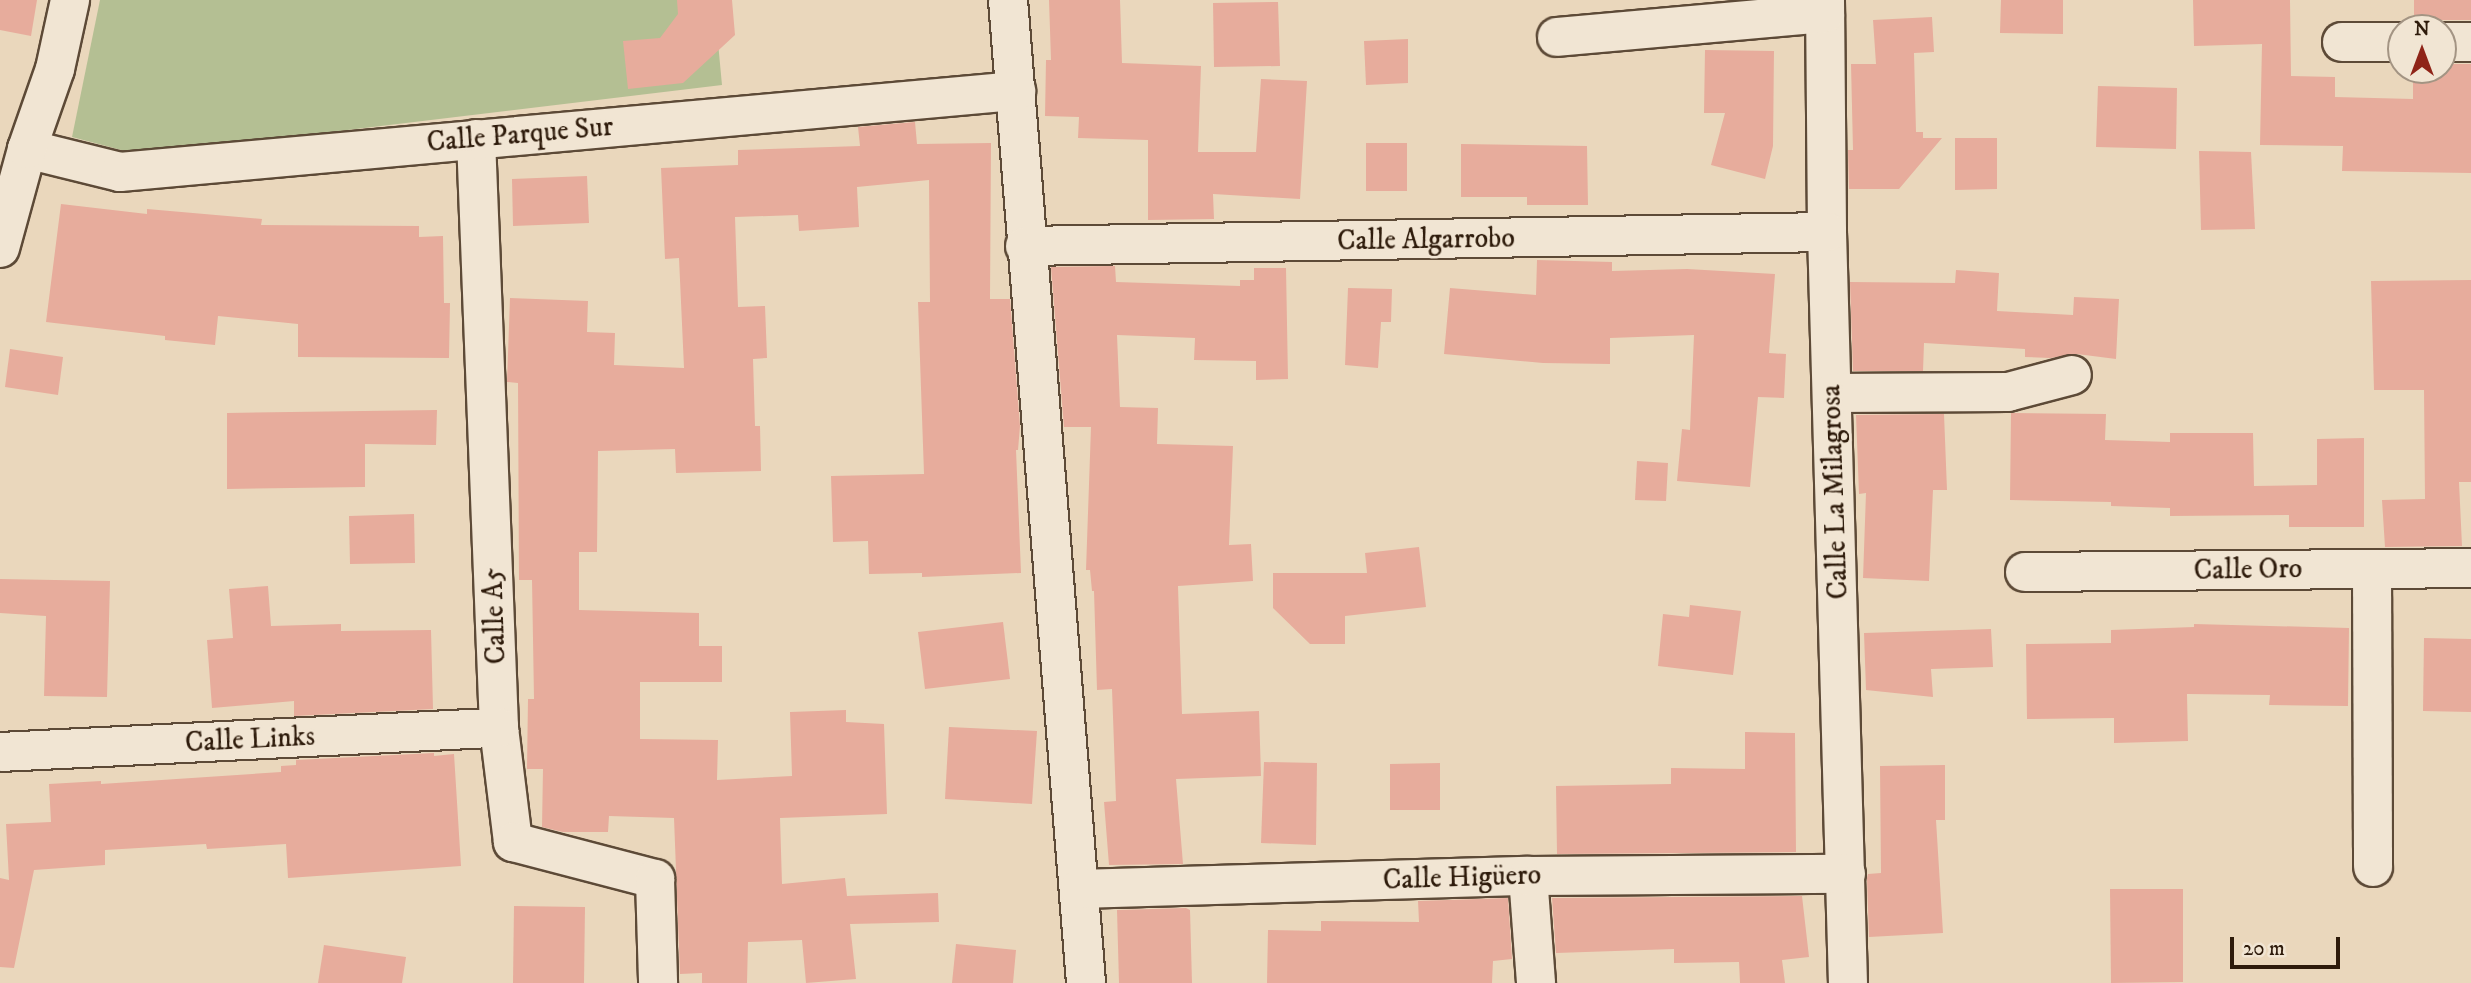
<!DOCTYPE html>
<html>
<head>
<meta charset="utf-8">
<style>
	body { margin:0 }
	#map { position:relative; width:2471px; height:983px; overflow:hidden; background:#ead7bc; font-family:"IM FELL DW Pica",serif }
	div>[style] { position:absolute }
	.green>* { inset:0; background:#b4bf93 }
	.building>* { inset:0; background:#e7ac9c }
	.roads { filter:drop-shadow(2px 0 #5d4a37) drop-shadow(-2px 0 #5d4a37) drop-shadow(0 2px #5d4a37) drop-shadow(0 -2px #5d4a37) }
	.street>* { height:38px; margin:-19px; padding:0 19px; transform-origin:19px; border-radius:19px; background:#f1e5d3 }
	span { translate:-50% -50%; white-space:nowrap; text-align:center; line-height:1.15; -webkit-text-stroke:5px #f1e5d3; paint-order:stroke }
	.street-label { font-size:28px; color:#2e1b0b }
	.north { position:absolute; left:2387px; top:14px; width:70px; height:70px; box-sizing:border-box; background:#f1e5d3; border:2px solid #a39483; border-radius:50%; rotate:0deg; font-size:19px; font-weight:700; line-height:28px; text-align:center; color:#2e1b0b }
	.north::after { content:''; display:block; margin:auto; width:24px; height:32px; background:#8f2418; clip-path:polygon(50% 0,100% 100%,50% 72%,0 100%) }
	.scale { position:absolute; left:2230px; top:937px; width:110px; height:32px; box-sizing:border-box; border:4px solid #2e1b0b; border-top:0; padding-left:9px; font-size:21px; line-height:24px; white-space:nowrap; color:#2e1b0b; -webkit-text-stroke:5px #f1e5d3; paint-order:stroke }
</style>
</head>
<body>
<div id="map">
	<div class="green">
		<div style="clip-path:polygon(100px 0,714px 0,722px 85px,140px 155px,72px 137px)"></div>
	</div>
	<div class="building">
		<div style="clip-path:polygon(0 0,37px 0,31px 36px,0 30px)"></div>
		<div style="clip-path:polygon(677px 0,732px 0,735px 35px,683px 83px,628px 89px,623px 41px,660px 38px,678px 14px)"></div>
		<div style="clip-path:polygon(1049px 0,1120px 0,1122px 63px,1201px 66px,1198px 152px,1256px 152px,1261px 79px,1307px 81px,1300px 199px,1213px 194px,1214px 219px,1148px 220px,1148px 140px,1078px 138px,1079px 117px,1045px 116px,1046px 60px,1051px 60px)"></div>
		<div style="clip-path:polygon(2001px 0,2063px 0,2063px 34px,2000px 33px)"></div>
		<div style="clip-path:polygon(2193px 0,2290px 0,2291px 76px,2335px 77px,2335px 97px,2413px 99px,2413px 70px,2443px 70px,2443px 64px,2471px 64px,2471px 173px,2342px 171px,2343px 146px,2260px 145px,2262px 44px,2194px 46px)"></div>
		<div style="clip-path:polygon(2414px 0,2471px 0,2471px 20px,2442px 20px,2427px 28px,2417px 28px,2414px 25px)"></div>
		<div style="clip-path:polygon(1278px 2px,1280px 66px,1214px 67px,1213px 3px)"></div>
		<div style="clip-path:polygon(1932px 17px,1934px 52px,1914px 53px,1916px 132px,1923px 132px,1923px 138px,1942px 138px,1899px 189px,1849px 189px,1848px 150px,1853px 150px,1851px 64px,1876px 64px,1873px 20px)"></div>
		<div style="clip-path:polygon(1408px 39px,1408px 83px,1366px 85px,1364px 41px)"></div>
		<div style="clip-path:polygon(1705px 50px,1774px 51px,1773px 146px,1765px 179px,1711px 165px,1725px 113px,1704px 113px)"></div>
		<div style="clip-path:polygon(2098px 86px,2177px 88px,2176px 149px,2096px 147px)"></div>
		<div style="clip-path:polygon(915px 122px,917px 144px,991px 143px,990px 299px,1010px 299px,1020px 426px,1018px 450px,1016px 450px,1021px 573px,922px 577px,922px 573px,869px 574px,868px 541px,833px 542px,831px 476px,924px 474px,918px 302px,930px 302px,929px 180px,857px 187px,859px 227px,799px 231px,798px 215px,735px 217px,738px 307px,765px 306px,767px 358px,753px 359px,755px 426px,760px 426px,761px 471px,676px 473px,675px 449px,598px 451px,597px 552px,579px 552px,579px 610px,699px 613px,699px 646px,722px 646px,722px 682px,640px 682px,640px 739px,718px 740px,717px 780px,792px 776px,790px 712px,846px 710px,846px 722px,884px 724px,887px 814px,780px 818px,782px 884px,845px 878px,847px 896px,938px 893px,939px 922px,850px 924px,856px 979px,806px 983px,802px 940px,748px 942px,747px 983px,702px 983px,702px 973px,680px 974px,674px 818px,609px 816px,608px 832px,563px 832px,542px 827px,543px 769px,527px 769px,528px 699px,534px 699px,532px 580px,519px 580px,518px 383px,507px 382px,510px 298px,588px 301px,587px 332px,615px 333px,614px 365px,684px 368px,679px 258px,665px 259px,661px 168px,738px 165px,738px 150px,860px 146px,858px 127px)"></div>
		<div style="clip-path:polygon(1955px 138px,1997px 138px,1997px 189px,1955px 190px)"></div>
		<div style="clip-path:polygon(1366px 143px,1407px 143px,1407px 191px,1366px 191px)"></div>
		<div style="clip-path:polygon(1461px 144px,1587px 146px,1588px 205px,1527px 205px,1527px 197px,1461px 197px)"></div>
		<div style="clip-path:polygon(2199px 151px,2251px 152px,2255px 229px,2201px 230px)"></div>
		<div style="clip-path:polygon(587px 176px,589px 223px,513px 226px,512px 179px)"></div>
		<div style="clip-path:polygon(61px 204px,147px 214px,147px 209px,262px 219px,261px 225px,419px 226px,419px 237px,443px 236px,444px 303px,450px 303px,449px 358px,298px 357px,298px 324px,218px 316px,215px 345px,165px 340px,165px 336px,46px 322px)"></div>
		<div style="clip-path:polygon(1537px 260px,1612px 262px,1612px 271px,1687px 269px,1775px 274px,1769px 353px,1786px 354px,1784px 398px,1758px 397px,1750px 487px,1677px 481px,1682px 429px,1690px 430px,1694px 335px,1610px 338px,1610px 364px,1543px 363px,1444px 354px,1450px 288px,1536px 295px)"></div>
		<div style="clip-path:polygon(1115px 266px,1116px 282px,1240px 286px,1240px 280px,1254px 280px,1254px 268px,1286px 268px,1288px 379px,1256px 380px,1256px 361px,1194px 360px,1195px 338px,1117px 335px,1120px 407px,1158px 408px,1157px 444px,1233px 446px,1229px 545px,1251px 544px,1253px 581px,1178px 586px,1182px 714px,1259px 711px,1261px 776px,1176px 779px,1183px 864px,1109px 865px,1104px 802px,1116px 801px,1112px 689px,1097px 690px,1094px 591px,1092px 591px,1090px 570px,1086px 570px,1091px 427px,1064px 427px,1051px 267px)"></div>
		<div style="clip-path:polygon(1956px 270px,1999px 273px,1997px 311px,2073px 315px,2074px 297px,2119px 299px,2116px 359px,2077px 354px,2050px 358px,2025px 357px,2025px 349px,1924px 343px,1923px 371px,1853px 371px,1850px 282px,1955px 283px)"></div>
		<div style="clip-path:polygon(2471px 280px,2471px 482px,2459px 482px,2462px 546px,2385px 547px,2382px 500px,2425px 499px,2424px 390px,2374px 390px,2371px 281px)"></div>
		<div style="clip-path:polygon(1348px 288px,1392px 289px,1391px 322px,1381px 322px,1378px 368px,1345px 365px)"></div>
		<div style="clip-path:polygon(10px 349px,63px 357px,58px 395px,5px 387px)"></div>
		<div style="clip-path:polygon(437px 410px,436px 445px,365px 444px,365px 487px,227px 489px,227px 413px)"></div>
		<div style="clip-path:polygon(2011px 413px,2106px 414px,2105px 440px,2170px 442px,2170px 433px,2253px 433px,2254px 486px,2317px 485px,2317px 439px,2364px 438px,2364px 527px,2289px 527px,2289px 515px,2170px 516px,2170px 508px,2111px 506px,2111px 502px,2010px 500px)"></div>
		<div style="clip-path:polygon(1944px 414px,1947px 490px,1933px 490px,1929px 581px,1863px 578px,1866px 493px,1859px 494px,1856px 415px)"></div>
		<div style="clip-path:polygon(1637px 461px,1668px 463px,1666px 501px,1635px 500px)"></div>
		<div style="clip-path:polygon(414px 514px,415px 563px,350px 564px,349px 516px)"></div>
		<div style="clip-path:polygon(1419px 547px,1426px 607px,1345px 616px,1345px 644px,1310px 644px,1273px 608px,1273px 573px,1367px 573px,1365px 553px)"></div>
		<div style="clip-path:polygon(0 579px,110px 581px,107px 697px,44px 696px,46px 616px,0 613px)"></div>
		<div style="clip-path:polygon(268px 586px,271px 626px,341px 624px,341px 631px,431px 630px,433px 709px,294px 716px,294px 701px,212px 708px,207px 640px,233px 638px,229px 589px)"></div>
		<div style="clip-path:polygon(1690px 605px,1741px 611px,1733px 675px,1658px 666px,1663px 614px,1689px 617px)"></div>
		<div style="clip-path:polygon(1003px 622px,1010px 679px,925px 689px,918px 632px)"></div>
		<div style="clip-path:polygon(2194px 624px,2349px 628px,2348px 706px,2269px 705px,2270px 695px,2187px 694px,2188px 741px,2114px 743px,2114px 718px,2027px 719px,2026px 644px,2111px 643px,2111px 630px,2194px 627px)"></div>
		<div style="clip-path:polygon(1991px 629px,1993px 667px,1931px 669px,1933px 697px,1866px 690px,1864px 633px)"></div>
		<div style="clip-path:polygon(2424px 638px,2471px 639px,2471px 712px,2423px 711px)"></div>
		<div style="clip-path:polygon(949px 727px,1037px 731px,1032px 804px,945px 799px)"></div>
		<div style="clip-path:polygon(1745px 732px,1795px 733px,1796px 852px,1557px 854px,1556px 786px,1671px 784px,1671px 768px,1745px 769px)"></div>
		<div style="clip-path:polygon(434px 753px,434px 756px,454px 754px,461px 866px,288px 878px,286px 844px,207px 849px,206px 844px,105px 850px,105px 865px,34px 870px,14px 968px,0 967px,0 878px,9px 880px,6px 824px,51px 822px,49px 784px,101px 781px,101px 784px,281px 772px,281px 766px,296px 765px,296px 760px)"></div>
		<div style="clip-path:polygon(1264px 762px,1317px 763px,1316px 845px,1261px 843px)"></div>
		<div style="clip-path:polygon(1440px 763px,1440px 810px,1390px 810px,1390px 764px)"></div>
		<div style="clip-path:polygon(1945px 765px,1945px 820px,1936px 820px,1943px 933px,1869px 937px,1867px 878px,1868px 874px,1881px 873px,1880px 766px)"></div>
		<div style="clip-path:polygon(2110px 889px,2183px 889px,2183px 982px,2111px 983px)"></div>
		<div style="clip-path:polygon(1802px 896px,1809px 957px,1782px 960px,1785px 983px,1740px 983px,1739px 962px,1674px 963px,1674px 949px,1556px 953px,1552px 898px)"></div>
		<div style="clip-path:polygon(1508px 898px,1512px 959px,1493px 961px,1492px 983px,1267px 983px,1268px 930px,1321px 931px,1321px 921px,1419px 922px,1418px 901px)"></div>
		<div style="clip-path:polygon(514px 906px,585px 907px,584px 983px,513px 983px)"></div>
		<div style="clip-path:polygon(1186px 908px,1190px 910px,1192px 983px,1119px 983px,1117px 910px)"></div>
		<div style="clip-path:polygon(956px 944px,1016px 950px,1013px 983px,952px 983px)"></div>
		<div style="clip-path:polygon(324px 945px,406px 957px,402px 983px,318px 983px)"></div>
	</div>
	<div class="roads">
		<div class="street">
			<div style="left:1008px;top:0;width:986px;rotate:85.46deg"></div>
			<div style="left:1825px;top:0;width:232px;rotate:89.5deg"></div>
			<div style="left:1827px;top:232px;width:751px;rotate:88.4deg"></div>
			<div style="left:1557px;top:37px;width:269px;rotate:-5.1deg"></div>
			<div style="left:2342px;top:42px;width:59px"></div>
			<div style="left:2443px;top:42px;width:28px"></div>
			<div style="left:476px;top:139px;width:589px;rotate:87.76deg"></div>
			<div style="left:499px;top:728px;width:115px;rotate:83deg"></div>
			<div style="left:513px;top:842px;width:147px;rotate:14.6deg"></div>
			<div style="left:655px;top:879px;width:104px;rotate:88.3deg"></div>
			<div style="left:27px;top:149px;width:96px;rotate:13.9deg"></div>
			<div style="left:120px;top:172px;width:900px;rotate:-5.17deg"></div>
			<div style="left:1025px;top:246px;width:802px;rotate:-1deg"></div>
			<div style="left:0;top:248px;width:103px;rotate:-74.7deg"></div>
			<div style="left:27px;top:149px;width:85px;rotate:-70.7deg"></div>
			<div style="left:55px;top:69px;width:71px;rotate:-77.7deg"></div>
			<div style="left:1832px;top:393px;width:176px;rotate:-0.3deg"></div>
			<div style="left:2008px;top:392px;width:66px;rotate:-14.9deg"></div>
			<div style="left:2372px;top:569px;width:298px;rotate:89.8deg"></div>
			<div style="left:2025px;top:572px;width:446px;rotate:-0.5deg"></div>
			<div style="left:0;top:752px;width:500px;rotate:-2.8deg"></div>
			<div style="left:1528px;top:876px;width:107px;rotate:85.7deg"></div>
			<div style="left:1079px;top:889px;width:449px;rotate:-1.7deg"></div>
			<div style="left:1528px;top:876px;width:318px;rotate:-0.4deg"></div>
		</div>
	</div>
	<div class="street-label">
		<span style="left:520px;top:135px;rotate:-5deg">Calle Parque Sur</span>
		<span style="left:1426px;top:240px;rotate:-1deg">Calle Algarrobo</span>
		<span style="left:1835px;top:492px;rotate:-92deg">Calle La Milagrosa</span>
		<span style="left:2248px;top:570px;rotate:-1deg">Calle Oro</span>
		<span style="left:495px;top:616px;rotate:-92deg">Calle A5</span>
		<span style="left:250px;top:740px;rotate:-3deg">Calle Links</span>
		<span style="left:1462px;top:878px;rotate:-2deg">Calle Higüero</span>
	</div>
	<div class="north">N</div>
	<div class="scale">20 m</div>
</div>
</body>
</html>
